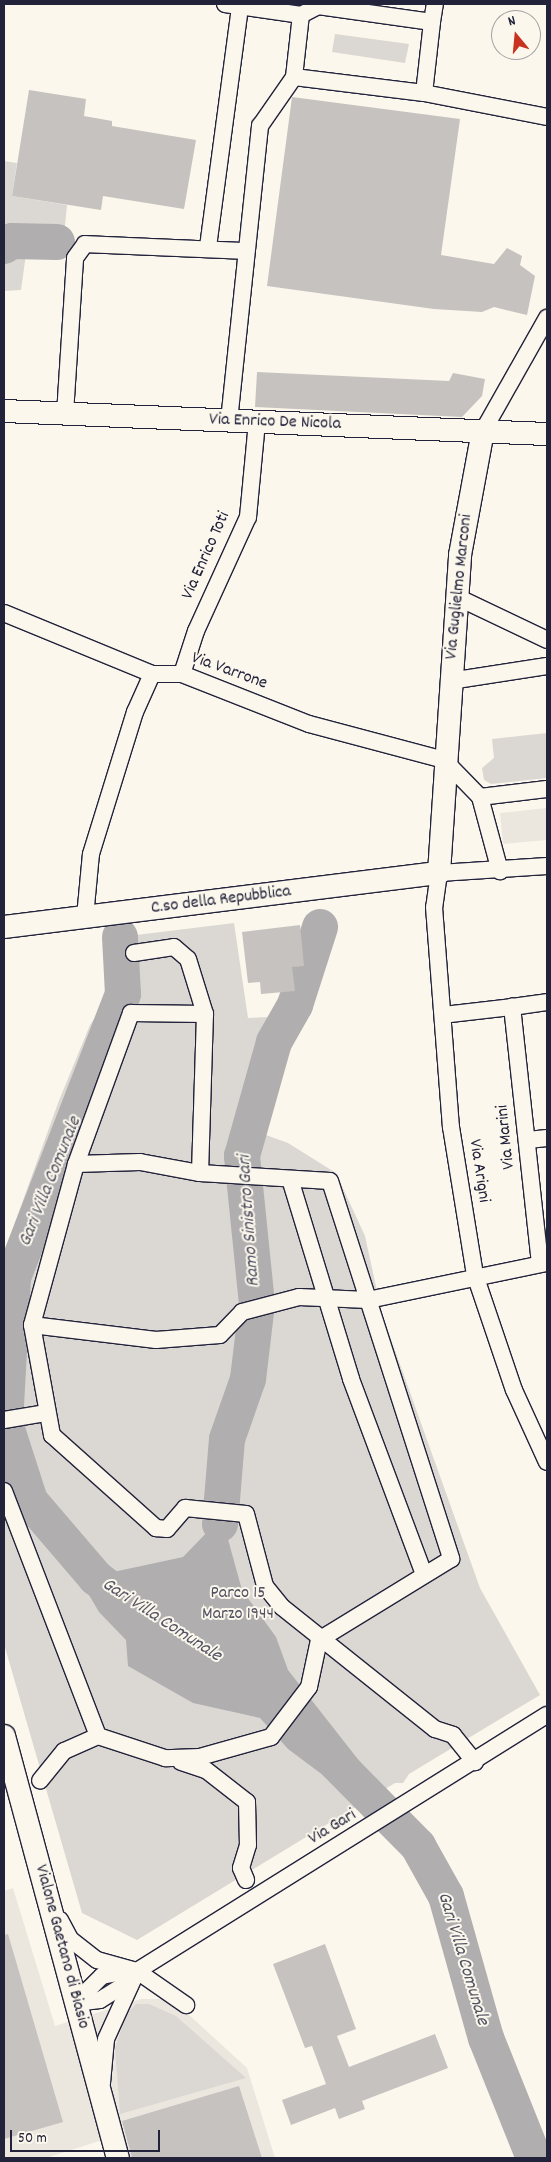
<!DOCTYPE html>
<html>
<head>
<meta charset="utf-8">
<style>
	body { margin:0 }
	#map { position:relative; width:551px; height:2162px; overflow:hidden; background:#fbf7ec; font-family:Dekko,sans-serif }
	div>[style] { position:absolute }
	.built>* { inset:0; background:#ebe7df }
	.green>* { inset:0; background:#dbd8d3 }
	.water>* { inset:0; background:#b1aeb0 }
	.river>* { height:36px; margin:-18px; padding:0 18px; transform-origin:18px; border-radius:18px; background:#b1aeb0 }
	.building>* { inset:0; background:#c6c2c0 }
	.roads { filter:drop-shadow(1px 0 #22223b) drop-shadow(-1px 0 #22223b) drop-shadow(0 1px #22223b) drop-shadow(0 -1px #22223b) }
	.street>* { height:16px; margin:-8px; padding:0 8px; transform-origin:8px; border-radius:8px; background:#fbf7ec }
	.secondary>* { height:22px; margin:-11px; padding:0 11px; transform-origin:11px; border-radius:11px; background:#fbf7ec }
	span { translate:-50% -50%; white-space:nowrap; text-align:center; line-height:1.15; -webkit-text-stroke:4px #fbf7ec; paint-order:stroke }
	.street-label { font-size:18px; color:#22223b }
	.park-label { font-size:18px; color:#505061 }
	.water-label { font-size:19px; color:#545364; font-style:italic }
	.frame { position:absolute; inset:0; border:5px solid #22223b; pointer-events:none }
	.north { position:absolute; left:491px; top:10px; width:50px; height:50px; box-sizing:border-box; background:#fbf7ec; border:1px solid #a4a2a5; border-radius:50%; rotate:343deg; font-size:14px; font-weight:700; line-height:20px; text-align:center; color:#22223b }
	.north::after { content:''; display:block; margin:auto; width:18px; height:22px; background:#c8321e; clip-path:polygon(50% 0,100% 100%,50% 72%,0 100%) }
	.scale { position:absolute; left:10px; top:2130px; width:150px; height:22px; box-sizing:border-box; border:2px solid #22223b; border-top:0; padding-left:6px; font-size:15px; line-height:18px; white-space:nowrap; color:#22223b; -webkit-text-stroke:4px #fbf7ec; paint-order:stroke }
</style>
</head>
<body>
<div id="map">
	<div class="built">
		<div style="clip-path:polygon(547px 808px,547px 840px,503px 844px,500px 813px)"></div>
		<div style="clip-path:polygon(13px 1888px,55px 2026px,141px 1999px,161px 1999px,187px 2013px,247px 2068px,275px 2158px,129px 2158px,121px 2134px,46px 2158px,4px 2158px,4px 1891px)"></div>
	</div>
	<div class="green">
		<div style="clip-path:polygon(335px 34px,409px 44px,405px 63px,332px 52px)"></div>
		<div style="clip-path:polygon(4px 161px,17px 163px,12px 196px,67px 205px,62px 256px,26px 254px,21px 290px,4px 291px)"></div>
		<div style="clip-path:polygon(547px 733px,547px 778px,491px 784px,484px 780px,482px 768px,494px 758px,492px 739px)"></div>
		<div style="clip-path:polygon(234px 923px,248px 1018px,267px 1017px,275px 1067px,266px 1135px,288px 1143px,336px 1173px,365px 1236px,382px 1314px,480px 1588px,540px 1695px,409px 1774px,403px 1783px,395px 1783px,137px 1940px,82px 1913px,4px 1644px,4px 1253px,58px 1103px,90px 1025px,105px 1003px,120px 937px)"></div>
		<div style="clip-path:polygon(136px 2004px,149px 2004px,176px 2016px,246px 2078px,120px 2114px,115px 2048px,126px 2015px)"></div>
	</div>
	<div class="water">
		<div style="clip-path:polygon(215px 1524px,226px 1532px,242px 1590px,276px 1637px,288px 1670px,375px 1781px,371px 1798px,365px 1801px,351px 1796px,288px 1749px,260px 1718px,193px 1703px,128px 1666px,126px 1640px,99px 1612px,89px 1595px,91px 1586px,104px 1574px,183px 1557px)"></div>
	</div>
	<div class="river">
		<div style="left:4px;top:246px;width:9px;rotate:-32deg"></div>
		<div style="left:12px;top:241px;width:45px;rotate:1.3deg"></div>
		<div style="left:120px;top:937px;width:57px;rotate:87deg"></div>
		<div style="left:123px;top:994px;width:304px;rotate:111.2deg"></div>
		<div style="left:13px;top:1277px;width:146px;rotate:93.1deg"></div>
		<div style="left:5px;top:1423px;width:82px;rotate:72.2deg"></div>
		<div style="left:30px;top:1501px;width:101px;rotate:49.4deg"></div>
		<div style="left:96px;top:1578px;width:49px;rotate:37.6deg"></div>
		<div style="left:220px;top:1524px;width:85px;rotate:-85.3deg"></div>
		<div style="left:227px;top:1439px;width:64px;rotate:-70.7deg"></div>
		<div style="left:248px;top:1379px;width:76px;rotate:-83.2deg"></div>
		<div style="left:257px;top:1304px;width:149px;rotate:-95.8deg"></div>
		<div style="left:242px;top:1156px;width:118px;rotate:-74.3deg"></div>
		<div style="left:274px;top:1042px;width:43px;rotate:-60.4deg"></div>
		<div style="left:295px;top:1005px;width:82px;rotate:-72.2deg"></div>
		<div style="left:336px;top:1763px;width:117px;rotate:45.3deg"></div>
		<div style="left:418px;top:1846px;width:57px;rotate:60.8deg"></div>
		<div style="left:446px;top:1896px;width:148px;rotate:74.3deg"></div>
		<div style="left:486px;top:2038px;width:129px;rotate:68.2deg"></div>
	</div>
	<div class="building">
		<div style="clip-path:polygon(29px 90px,86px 99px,84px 116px,112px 121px,112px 126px,196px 140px,184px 209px,103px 196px,101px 210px,12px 196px)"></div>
		<div style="clip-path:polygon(292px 97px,460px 119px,441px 255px,494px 264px,507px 248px,522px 256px,520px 265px,535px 276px,527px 315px,494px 307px,482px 312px,434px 309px,267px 286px)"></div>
		<div style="clip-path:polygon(257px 372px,449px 381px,453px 373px,485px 379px,482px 396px,462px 417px,255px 407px)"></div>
		<div style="clip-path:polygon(300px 925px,304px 966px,292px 967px,295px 991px,261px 994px,260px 982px,248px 983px,242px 932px)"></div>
		<div style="clip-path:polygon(8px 1934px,63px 2122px,4px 2139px,4px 1935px)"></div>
		<div style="clip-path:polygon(325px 1944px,356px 2029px,337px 2036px,349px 2067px,435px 2034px,448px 2068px,362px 2101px,365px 2109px,339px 2119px,335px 2108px,291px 2125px,282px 2100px,326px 2084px,312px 2046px,305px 2048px,273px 1964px)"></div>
		<div style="clip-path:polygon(239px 2086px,262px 2158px,132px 2158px,122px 2121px)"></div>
	</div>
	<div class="roads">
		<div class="street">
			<div style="left:225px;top:4px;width:77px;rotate:8.2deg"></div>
			<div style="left:432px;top:22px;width:18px;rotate:-81deg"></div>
			<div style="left:294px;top:77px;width:131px;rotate:7deg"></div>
			<div style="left:424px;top:93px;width:125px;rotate:11deg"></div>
			<div style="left:208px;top:247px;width:243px;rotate:-82.4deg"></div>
			<div style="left:65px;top:414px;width:156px;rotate:-86.3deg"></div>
			<div style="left:75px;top:258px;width:17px;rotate:-54deg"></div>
			<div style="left:85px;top:244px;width:161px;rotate:2.5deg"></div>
			<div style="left:229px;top:421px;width:297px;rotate:-84deg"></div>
			<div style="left:260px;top:126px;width:60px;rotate:-55.2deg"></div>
			<div style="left:294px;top:77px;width:62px;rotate:-83.6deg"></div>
			<div style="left:301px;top:15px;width:19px;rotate:-28deg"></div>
			<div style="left:318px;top:6px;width:115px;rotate:8deg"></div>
			<div style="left:432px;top:22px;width:71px;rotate:96.4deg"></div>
			<div style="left:483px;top:431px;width:130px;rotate:-60.5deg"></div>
			<div style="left:457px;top:597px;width:100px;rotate:25.5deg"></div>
			<div style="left:4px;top:613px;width:160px;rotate:22.4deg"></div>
			<div style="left:152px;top:674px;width:30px"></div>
			<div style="left:182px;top:674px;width:136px;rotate:21.5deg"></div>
			<div style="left:309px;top:724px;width:140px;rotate:14.9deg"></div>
			<div style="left:444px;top:760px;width:52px;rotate:45.8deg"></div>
			<div style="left:480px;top:797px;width:67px;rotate:-6.8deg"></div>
			<div style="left:182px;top:674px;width:45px;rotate:-72deg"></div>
			<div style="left:196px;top:631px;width:125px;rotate:-65.5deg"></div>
			<div style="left:248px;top:517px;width:95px;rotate:-84.6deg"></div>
			<div style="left:450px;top:681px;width:98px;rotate:-8.8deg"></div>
			<div style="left:480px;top:797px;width:77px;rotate:74.9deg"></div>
			<div style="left:547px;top:866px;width:108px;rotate:176.3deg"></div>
			<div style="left:439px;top:873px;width:34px;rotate:98deg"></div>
			<div style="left:434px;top:907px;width:221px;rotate:85.6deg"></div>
			<div style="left:451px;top:1127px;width:150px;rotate:80.8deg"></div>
			<div style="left:475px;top:1275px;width:121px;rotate:71.3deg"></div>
			<div style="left:514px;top:1390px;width:79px;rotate:65.4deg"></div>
			<div style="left:85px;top:917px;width:63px;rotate:-84.6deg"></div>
			<div style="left:91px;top:854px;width:149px;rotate:-72.8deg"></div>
			<div style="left:135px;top:712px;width:42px;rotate:-65.9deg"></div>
			<div style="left:134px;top:953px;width:40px;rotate:-8.5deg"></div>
			<div style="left:174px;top:947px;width:18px;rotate:41deg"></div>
			<div style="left:188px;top:959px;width:58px;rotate:72.8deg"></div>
			<div style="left:443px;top:1015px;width:69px;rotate:-6.6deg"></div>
			<div style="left:528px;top:1140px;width:19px;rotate:-6deg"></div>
			<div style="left:76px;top:1164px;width:64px;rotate:-1.8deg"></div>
			<div style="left:140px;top:1162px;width:61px;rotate:10.4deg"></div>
			<div style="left:200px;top:1173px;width:130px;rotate:3.5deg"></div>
			<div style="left:330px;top:1181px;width:397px;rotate:72.2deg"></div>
			<div style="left:451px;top:1559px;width:155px;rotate:148.5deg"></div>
			<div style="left:319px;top:1640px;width:48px;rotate:102deg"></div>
			<div style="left:309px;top:1687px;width:63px;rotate:127.2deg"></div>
			<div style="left:271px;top:1737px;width:74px;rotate:164.3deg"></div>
			<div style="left:200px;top:1757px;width:35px;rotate:178deg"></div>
			<div style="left:165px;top:1758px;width:71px;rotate:-161.8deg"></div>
			<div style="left:200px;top:1173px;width:159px;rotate:-88.2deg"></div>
			<div style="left:205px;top:1014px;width:74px;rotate:-179.2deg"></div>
			<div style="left:131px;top:1013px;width:161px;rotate:110deg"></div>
			<div style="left:76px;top:1164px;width:167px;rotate:105.3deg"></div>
			<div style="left:32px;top:1325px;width:112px;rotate:79.7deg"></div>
			<div style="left:52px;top:1435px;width:140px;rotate:41.8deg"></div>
			<div style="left:156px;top:1528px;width:11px;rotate:5deg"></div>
			<div style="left:167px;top:1529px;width:28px;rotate:-49deg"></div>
			<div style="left:185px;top:1508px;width:61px;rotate:5.6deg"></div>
			<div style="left:246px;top:1514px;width:74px;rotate:75.2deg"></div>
			<div style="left:265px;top:1586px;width:27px;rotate:51deg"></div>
			<div style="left:282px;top:1607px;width:196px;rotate:38.6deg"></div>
			<div style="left:435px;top:1729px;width:19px;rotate:18deg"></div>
			<div style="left:453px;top:1735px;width:35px;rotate:51deg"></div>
			<div style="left:290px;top:1179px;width:209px;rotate:73deg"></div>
			<div style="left:351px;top:1379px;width:208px;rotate:69.5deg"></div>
			<div style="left:540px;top:1264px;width:259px;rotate:-96.2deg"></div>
			<div style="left:512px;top:1007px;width:35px;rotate:-8deg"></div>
			<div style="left:32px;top:1325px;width:125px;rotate:6.9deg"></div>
			<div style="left:156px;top:1340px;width:64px;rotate:-4.5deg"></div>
			<div style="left:220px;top:1335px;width:32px;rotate:-46deg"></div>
			<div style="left:242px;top:1312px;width:59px;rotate:-14.7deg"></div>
			<div style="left:299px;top:1297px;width:69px;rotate:2.5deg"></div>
			<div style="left:368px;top:1300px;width:183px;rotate:-11.7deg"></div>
			<div style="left:4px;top:1420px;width:43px;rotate:-9.5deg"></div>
			<div style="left:4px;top:1491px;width:262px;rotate:69deg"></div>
			<div style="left:98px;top:1736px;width:37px;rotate:156deg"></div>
			<div style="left:64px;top:1751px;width:38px;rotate:129deg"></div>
			<div style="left:181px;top:1762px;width:26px;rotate:18deg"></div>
			<div style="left:206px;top:1770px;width:52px;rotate:38deg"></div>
			<div style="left:247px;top:1802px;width:43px;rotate:88.7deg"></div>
			<div style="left:248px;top:1845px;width:24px;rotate:107deg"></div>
			<div style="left:241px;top:1868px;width:13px;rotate:67deg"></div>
			<div style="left:60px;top:1920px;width:21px;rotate:62deg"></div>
			<div style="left:70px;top:1939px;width:34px;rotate:38deg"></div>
			<div style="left:97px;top:1960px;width:41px;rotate:15.4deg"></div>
			<div style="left:137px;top:1971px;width:60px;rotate:34.8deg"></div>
			<div style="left:75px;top:2003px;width:38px;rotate:-45deg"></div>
			<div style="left:102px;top:1976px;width:25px;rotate:-11deg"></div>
			<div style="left:75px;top:2003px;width:25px;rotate:-7deg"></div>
			<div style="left:100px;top:2000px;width:32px;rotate:-32deg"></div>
			<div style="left:102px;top:2083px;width:44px;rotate:-84.8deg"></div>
			<div style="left:106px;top:2039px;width:75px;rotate:-65.5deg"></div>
			<div style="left:137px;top:1971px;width:483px;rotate:-32deg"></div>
		</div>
		<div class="secondary">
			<div style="left:4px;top:411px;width:543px;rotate:2.43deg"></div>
			<div style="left:4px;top:927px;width:438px;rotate:-7.1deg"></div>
			<div style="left:439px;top:873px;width:319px;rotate:-86.2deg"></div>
			<div style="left:460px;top:555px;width:126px;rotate:-79.5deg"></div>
			<div style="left:4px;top:1736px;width:437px;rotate:74.9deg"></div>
		</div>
	</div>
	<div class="street-label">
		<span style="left:275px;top:423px;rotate:2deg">Via Enrico De Nicola</span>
		<span style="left:207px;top:556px;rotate:-66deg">Via Enrico Toti</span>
		<span style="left:460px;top:587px;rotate:-84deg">Via Guglielmo Marconi</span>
		<span style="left:229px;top:672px;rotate:20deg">Via Varrone</span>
		<span style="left:221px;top:901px;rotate:-7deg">C.so della Repubblica</span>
		<span style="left:507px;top:1137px;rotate:-96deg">Via Marini</span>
		<span style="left:478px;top:1171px;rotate:81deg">Via Arigni</span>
		<span style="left:333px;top:1828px;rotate:-31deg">Via Gari</span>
		<span style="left:61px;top:1947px;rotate:75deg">Vialone Gaetano di Biasio</span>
	</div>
	<div class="park-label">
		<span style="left:238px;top:1605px">Parco 15<br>Marzo 1944</span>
	</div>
	<div class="water-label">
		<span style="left:51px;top:1182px;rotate:-68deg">Gari Villa Comunale</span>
		<span style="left:250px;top:1221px;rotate:-94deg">Ramo Sinistro Gari</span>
		<span style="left:161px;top:1621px;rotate:33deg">Gari Villa Comunale</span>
		<span style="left:462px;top:1959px;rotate:73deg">Gari Villa Comunale</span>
	</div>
	<div class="frame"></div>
	<div class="north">N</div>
	<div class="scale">50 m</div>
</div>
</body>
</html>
